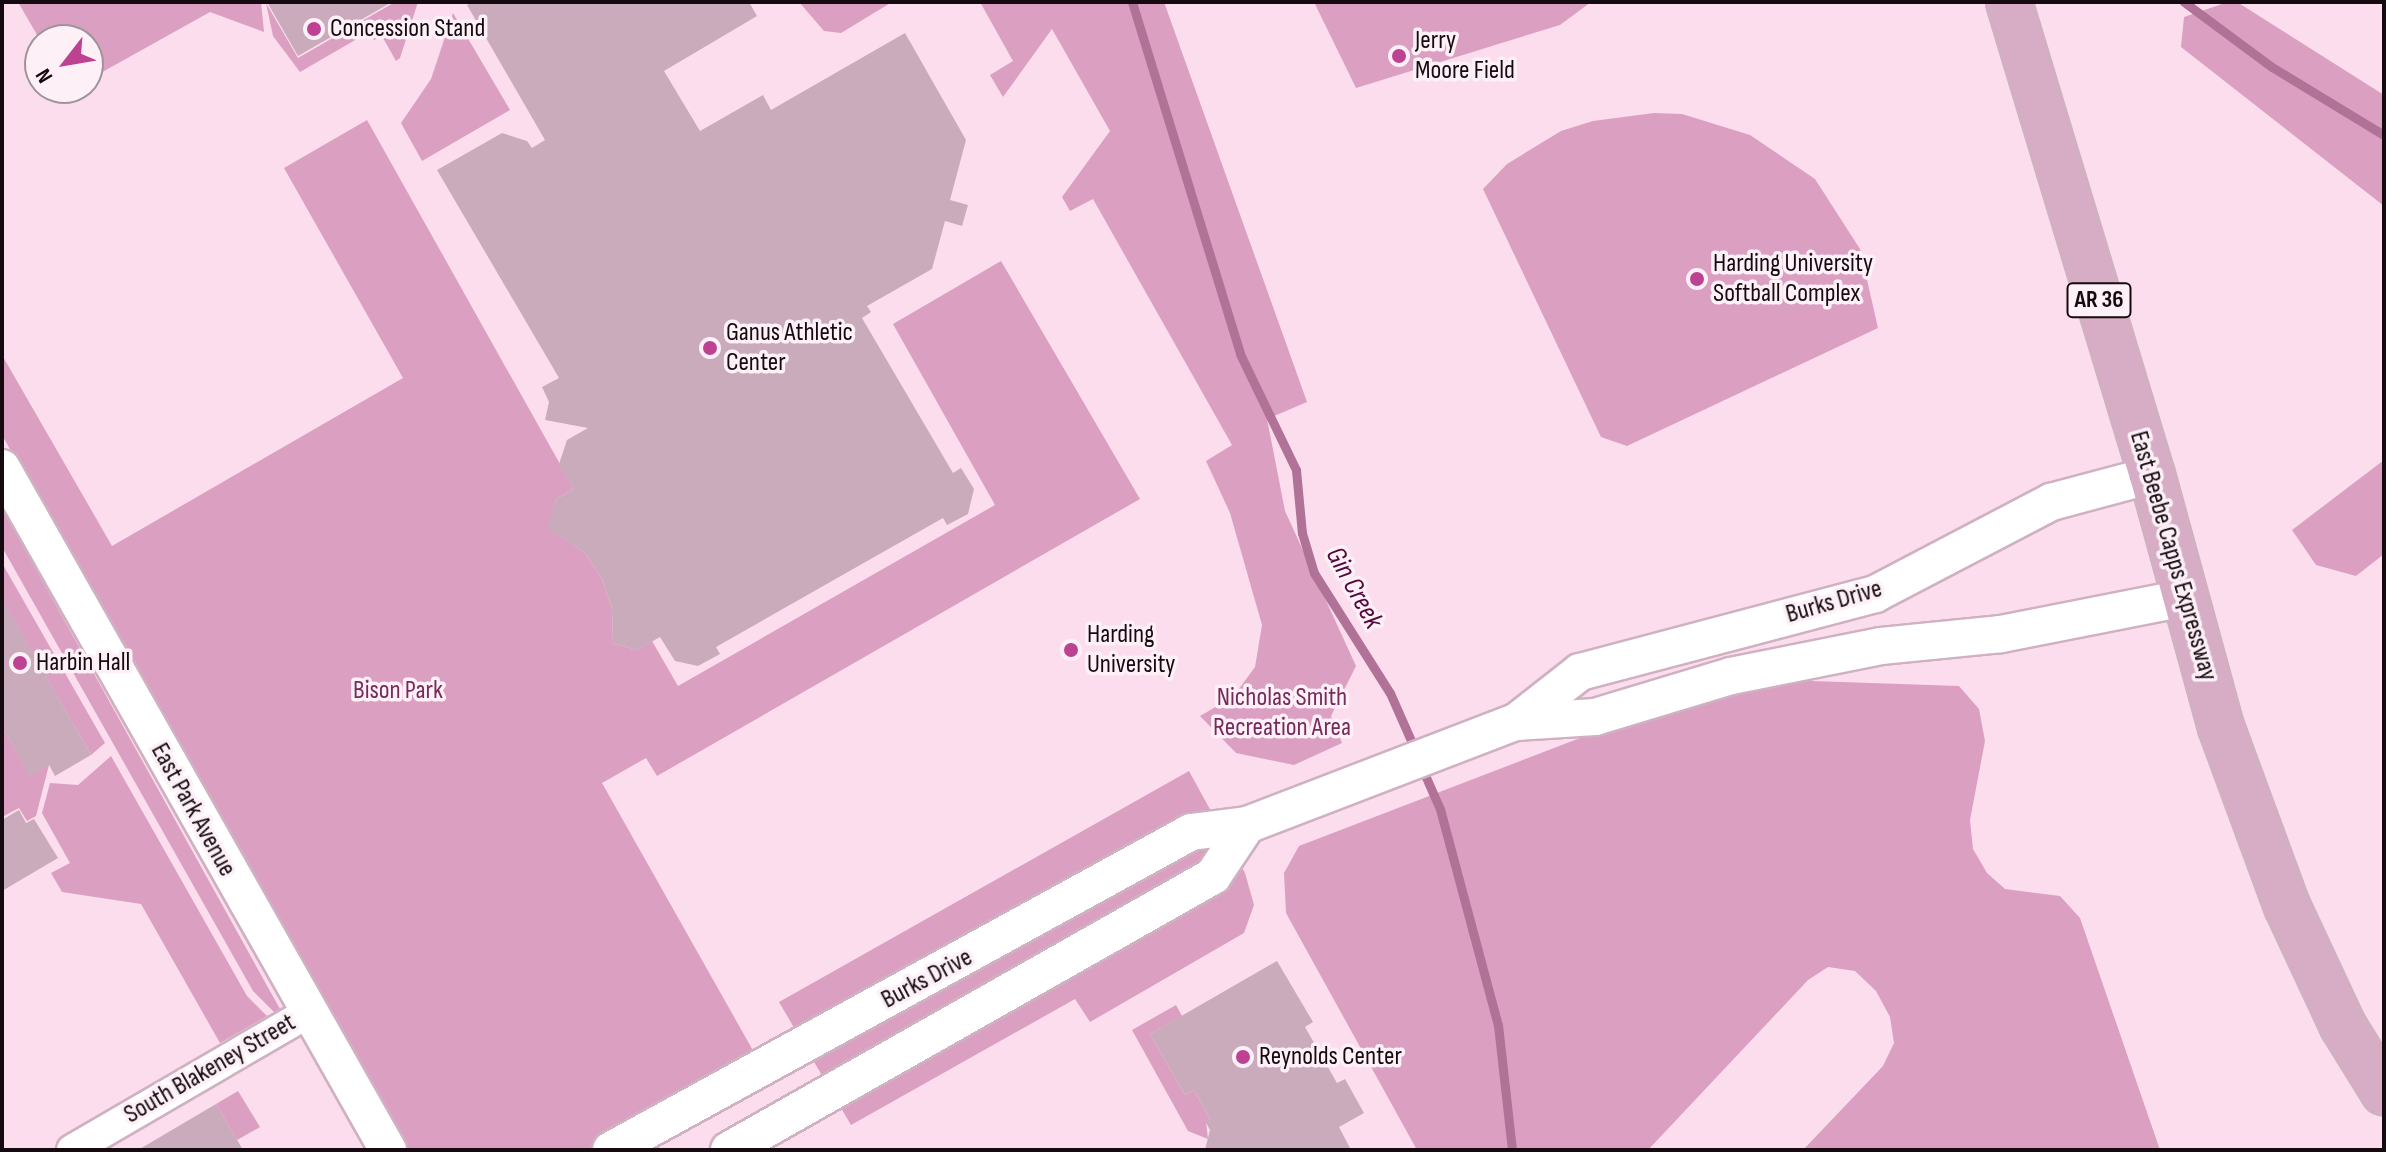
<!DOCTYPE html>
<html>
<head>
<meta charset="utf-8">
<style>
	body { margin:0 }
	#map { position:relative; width:2386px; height:1152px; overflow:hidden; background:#fcddee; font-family:"Sofia Sans Condensed",sans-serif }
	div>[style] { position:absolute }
	.green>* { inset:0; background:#db9fc1 }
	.stream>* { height:9px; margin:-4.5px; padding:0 4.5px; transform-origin:4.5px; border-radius:4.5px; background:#b07296 }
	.building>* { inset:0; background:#caabbc }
	.roads { filter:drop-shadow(2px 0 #cfb1c1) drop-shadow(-2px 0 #cfb1c1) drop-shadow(0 2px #cfb1c1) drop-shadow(0 -2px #cfb1c1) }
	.minor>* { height:30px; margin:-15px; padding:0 15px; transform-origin:15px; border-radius:15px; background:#fff }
	.tertiary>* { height:36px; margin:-18px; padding:0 18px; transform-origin:18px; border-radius:18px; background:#fff }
	.primary>* { height:44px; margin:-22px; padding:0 22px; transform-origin:22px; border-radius:22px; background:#d6adc5 }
	.dots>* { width:22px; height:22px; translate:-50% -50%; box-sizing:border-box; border:4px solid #fdf0f7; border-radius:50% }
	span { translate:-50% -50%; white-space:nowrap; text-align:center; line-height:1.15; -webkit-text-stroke:7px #fdf0f7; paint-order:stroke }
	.shield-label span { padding:2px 6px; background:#fdf0f7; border:2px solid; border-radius:6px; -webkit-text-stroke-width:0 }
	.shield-label { font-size:24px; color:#140a10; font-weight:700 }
	.poi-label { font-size:26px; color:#140a10 }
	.left { translate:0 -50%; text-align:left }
	.street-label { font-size:26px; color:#140a10 }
	.park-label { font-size:26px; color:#762b5b }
	.water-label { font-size:28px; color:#54073d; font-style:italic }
	.frame { position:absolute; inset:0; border:4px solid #140a10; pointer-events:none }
	.north { position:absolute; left:24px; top:24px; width:80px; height:80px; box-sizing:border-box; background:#fdf0f7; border:2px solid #a0949b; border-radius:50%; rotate:239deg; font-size:22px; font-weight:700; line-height:32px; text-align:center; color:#140a10 }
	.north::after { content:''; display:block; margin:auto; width:28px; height:36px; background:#bd4292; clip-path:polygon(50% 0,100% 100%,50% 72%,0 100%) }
</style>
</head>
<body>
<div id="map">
	<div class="green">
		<div style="clip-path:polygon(18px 2px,261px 2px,264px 32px,210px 12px,88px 80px,88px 40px,40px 40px)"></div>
		<div style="clip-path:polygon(395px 2px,418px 2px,400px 58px,396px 61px,382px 36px,374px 40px,369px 32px,300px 72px,273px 36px,266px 3px,298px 58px)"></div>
		<div style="clip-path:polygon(799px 2px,892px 2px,841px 33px,824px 31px)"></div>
		<div style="clip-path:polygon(980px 2px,1164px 2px,1307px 402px,1267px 419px,1285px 511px,1356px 666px,1331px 716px,1342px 743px,1294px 765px,1236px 753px,1200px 716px,1233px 697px,1255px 667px,1262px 625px,1230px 513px,1206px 461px,1232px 445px,1093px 199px,1070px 211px,1062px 197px,1110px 131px,1052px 29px,1003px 97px,990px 75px,1013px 61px)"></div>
		<div style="clip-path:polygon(1314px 2px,1591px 2px,1560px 25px,1356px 88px)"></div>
		<div style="clip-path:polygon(2228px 2px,2237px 2px,2384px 95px,2384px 206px,2181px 47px,2184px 17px)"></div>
		<div style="clip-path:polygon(453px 13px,510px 110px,422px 161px,401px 123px,431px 79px)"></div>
		<div style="clip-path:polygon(1654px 113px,1682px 114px,1750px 135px,1815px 179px,1860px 249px,1878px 328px,1627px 446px,1601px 437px,1483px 189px,1507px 164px,1561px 131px,1593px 121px)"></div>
		<div style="clip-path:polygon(367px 120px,574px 489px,556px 499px,548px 528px,585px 553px,602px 579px,612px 609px,613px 643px,637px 650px,652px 641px,678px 686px,995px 505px,893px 324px,1001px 261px,1140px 499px,657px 776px,646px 758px,602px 783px,755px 1054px,591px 1150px,404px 1150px,2px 435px,2px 355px,112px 546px,403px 378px,284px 168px)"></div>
		<div style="clip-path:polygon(2384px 460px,2384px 554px,2356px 576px,2316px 565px,2292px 530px)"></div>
		<div style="clip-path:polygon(2px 508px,280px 1009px,274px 1012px,253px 991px,2px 547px)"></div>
		<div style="clip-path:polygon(2px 563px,105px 743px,91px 755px,2px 600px)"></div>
		<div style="clip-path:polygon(1782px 680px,1959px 686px,1979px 709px,1985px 741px,1970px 820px,1973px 849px,1987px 873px,2005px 889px,2060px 896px,2080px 918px,2160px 1150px,1803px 1150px,1883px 1066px,1894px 1043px,1890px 1017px,1876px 991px,1855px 971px,1828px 967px,1808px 980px,1648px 1150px,1417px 1150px,1286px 913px,1284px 873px,1299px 846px,1601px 730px)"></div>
		<div style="clip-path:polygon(2px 727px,30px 775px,49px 765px,36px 816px,27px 821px,19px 808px,2px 817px)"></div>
		<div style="clip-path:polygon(111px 756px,247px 996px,267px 1016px,220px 1043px,141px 904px,62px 892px,51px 873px,70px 863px,42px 813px,50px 783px,78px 785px)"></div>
		<div style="clip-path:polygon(1189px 771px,1245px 873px,1254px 905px,1244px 933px,1090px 1022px,1075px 999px,851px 1125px,779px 1002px)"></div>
		<div style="clip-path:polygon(1176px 1005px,1182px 1016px,1150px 1034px,1185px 1095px,1194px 1090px,1210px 1119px,1206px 1121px,1208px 1139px,1188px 1131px,1132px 1030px)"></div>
		<div style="clip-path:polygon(238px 1091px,260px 1127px,237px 1140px,216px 1104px)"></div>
	</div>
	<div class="stream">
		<div style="left:1132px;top:2px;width:368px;rotate:72.9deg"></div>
		<div style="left:1240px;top:354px;width:129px;rotate:64.2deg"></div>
		<div style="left:1296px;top:470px;width:63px;rotate:84.6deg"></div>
		<div style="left:1302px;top:533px;width:42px;rotate:73.3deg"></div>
		<div style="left:1314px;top:573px;width:142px;rotate:57.7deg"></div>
		<div style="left:1390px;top:693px;width:64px;rotate:66.2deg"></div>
		<div style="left:2184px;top:2px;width:109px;rotate:36.5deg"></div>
		<div style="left:2272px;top:67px;width:131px;rotate:31.3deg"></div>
		<div style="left:1421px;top:766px;width:47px;rotate:66.2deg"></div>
		<div style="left:1440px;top:809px;width:224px;rotate:75deg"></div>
		<div style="left:1498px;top:1025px;width:126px;rotate:83.6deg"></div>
	</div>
	<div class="building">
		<div style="clip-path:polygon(267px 2px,392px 2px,298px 56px)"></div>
		<div style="clip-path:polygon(472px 2px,749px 2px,757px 16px,664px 71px,700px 131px,763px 95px,771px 110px,905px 33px,966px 140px,950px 200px,968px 205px,962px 226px,945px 221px,932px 269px,867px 306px,871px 312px,862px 318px,953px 473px,961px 468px,974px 489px,968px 514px,947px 525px,943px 518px,716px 647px,720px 654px,698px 666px,675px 661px,660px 637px,637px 650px,613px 643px,612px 609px,602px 579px,585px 553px,547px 528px,556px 499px,574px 489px,559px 464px,567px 440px,588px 428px,545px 420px,549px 402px,542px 387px,559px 378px,437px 170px,502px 133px,527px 141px,532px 148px,545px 140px,467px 5px)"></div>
		<div style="clip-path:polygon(2px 599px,91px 755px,55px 776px,49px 765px,30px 776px,2px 727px)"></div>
		<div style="clip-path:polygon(19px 810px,26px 823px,34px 819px,58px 858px,2px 891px,2px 820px)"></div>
		<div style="clip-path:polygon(1277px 961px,1313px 1022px,1305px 1027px,1337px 1083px,1345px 1079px,1364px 1113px,1339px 1127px,1351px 1150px,1205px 1150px,1210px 1130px,1205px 1121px,1210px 1119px,1194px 1090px,1185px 1095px,1150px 1034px)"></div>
		<div style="clip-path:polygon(216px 1104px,243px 1150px,138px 1150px)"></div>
	</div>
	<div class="roads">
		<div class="minor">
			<div style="left:72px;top:1150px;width:272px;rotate:-30.2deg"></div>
		</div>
		<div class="tertiary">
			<div style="left:2px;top:468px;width:784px;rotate:60.49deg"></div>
			<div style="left:1516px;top:722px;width:79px;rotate:-3.6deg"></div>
			<div style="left:1595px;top:717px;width:142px;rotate:-16.8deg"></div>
			<div style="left:1731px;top:676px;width:153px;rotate:-11.3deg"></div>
			<div style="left:1881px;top:646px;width:121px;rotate:-5.7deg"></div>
			<div style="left:2001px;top:634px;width:187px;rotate:-11.1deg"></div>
			<div style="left:611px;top:1150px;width:661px;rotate:-28.73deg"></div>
			<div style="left:1191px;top:832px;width:56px;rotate:-7.1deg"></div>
			<div style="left:1247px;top:825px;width:288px;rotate:-21deg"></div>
			<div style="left:1516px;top:722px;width:81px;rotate:-38deg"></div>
			<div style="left:1580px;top:672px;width:305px;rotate:-14.8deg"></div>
			<div style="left:1875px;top:594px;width:199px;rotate:-27.6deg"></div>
			<div style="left:2051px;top:502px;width:105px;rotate:-15deg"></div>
			<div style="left:729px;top:1150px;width:556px;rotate:-29.51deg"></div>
			<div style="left:1213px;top:876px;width:61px;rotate:-56.3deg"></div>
		</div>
		<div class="primary">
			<div style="left:2009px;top:2px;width:494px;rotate:73.2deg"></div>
			<div style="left:2152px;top:475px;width:261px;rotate:74.7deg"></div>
			<div style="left:2221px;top:727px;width:191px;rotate:69.8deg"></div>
			<div style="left:2287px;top:906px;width:132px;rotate:65deg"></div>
			<div style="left:2343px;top:1026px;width:78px;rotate:58.2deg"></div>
		</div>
	</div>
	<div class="dots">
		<div style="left:314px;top:29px;background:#bd4292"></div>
		<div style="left:1399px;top:56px;background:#bd4292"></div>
		<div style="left:1697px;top:279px;background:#bd4292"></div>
		<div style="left:710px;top:348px;background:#bd4292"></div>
		<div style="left:1071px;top:650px;background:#bd4292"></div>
		<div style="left:20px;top:663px;background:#bd4292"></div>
		<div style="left:1243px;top:1057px;background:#bd4292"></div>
	</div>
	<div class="shield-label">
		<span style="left:2099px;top:300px">AR 36</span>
	</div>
	<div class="poi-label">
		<span class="left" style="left:330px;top:29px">Concession Stand</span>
		<span class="left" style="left:1415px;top:56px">Jerry<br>Moore Field</span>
		<span class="left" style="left:1713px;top:279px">Harding University<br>Softball Complex</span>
		<span class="left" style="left:726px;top:348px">Ganus Athletic<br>Center</span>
		<span class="left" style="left:1087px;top:650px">Harding<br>University</span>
		<span class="left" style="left:36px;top:663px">Harbin Hall</span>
		<span class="left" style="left:1259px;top:1057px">Reynolds Center</span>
	</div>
	<div class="street-label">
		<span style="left:2173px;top:556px;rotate:74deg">East Beebe Capps Expressway</span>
		<span style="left:1834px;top:602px;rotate:-16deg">Burks Drive</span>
		<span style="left:193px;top:810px;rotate:61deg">East Park Avenue</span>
		<span style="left:927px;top:979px;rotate:-28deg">Burks Drive</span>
		<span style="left:210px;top:1069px;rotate:-30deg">South Blakeney Street</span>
	</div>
	<div class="park-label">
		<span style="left:398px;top:691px">Bison Park</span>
		<span style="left:1282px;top:713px">Nicholas Smith<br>Recreation Area</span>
	</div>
	<div class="water-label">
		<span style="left:1354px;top:588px;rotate:61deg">Gin Creek</span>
	</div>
	<div class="frame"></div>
	<div class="north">N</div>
</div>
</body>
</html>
